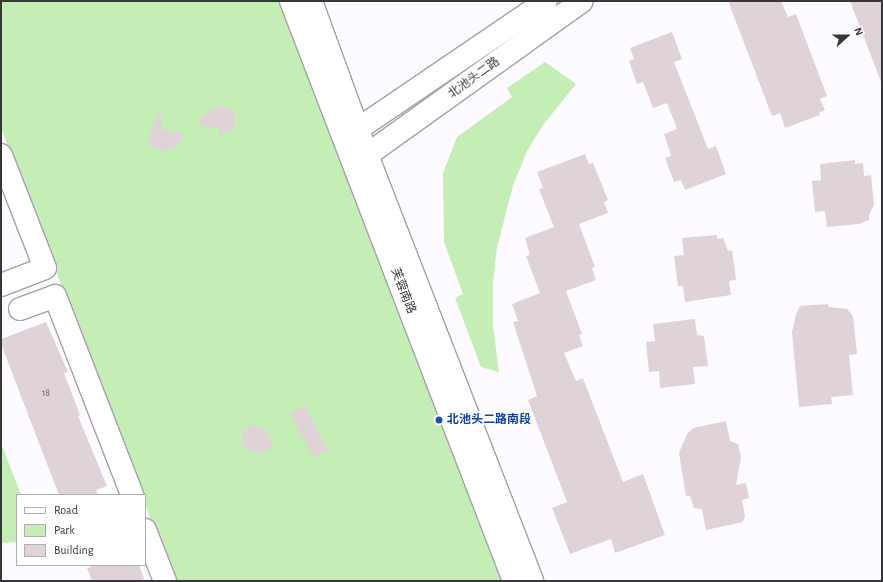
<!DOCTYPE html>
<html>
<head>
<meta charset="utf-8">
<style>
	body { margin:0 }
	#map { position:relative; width:883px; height:582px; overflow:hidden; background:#fdfbff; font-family:"Alegreya Sans","Noto Sans SC",sans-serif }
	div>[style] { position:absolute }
	.green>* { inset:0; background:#c5edb6 }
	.building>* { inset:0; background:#dfd3d7 }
	.roads { filter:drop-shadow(1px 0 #a5a0a9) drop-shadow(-1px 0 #a5a0a9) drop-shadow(0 1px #a5a0a9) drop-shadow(0 -1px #a5a0a9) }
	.street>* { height:22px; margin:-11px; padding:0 11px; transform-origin:11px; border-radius:11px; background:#fff }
	.secondary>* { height:22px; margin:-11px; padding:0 11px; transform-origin:11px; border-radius:11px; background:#fff }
	.dots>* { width:11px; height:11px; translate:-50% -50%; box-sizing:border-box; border:2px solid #fff; border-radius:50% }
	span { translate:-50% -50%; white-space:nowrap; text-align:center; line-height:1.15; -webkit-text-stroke:4px #fff; paint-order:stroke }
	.number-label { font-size:10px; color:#625d61 }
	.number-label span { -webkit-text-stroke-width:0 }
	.street-label { font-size:12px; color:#38363a }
	.transit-label { font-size:12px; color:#164399; font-weight:700 }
	.left { translate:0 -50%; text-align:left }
	.frame { position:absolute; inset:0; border:2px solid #38363a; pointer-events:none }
	.legend { position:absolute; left:16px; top:494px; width:130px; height:72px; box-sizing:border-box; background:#fff; border:1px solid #afafb0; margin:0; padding:5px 7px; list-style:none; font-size:12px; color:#38363a }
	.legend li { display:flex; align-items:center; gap:8px; height:20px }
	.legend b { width:20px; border:1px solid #afafb0 }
	.north { position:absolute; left:827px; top:16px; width:40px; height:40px; -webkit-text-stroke:3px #fff; paint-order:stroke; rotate:69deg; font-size:11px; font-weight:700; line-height:16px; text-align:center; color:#38363a }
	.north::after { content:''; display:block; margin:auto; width:14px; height:18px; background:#38363a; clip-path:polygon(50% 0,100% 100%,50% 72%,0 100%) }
</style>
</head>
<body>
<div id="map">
	<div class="green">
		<div style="clip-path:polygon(1px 1px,281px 1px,507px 581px,175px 581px,145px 504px,145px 495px,142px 495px,1px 128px)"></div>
		<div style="clip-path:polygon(545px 62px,576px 84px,543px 125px,527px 151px,513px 186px,497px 247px,493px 283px,493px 326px,499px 372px,481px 367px,455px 298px,463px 294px,444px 242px,443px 173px,457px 137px,512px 97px,507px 88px)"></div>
		<div style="clip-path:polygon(1px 443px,21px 495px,17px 495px,17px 542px,1px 543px)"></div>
	</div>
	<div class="building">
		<div style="clip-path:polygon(728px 1px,781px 1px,788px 17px,796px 14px,827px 96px,820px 99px,825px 110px,819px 113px,820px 115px,785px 128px,780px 113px,772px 116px)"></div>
		<div style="clip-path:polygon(850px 1px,882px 1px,882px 82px,881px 82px)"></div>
		<div style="clip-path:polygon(672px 32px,682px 59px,674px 62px,708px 149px,716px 146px,726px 174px,685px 190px,681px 180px,674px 182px,665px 158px,671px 156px,664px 134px,677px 129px,667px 103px,653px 108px,643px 82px,637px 84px,629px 61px,634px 59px,630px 48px)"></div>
		<div style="clip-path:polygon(220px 106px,229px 109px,235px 114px,235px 125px,230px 131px,219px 136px,219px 128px,197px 125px,208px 111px)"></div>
		<div style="clip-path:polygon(160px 108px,162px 130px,184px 133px,177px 146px,165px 151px,153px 148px,148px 139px)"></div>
		<div style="clip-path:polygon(585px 154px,589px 164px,593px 163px,608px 200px,604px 202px,608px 213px,579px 224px,595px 267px,592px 268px,596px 280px,566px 291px,582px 334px,579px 335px,583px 346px,564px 353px,576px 381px,583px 378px,623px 482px,643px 474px,665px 535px,615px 553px,611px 539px,570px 554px,552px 508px,567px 502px,528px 400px,537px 396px,513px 322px,518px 321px,512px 304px,540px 293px,526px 256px,530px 255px,525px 238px,554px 227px,539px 189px,543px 188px,537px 172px)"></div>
		<div style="clip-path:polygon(855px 160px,855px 164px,863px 163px,864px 176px,871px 175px,874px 205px,869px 215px,869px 220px,859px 224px,827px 227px,825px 211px,815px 212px,812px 181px,821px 180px,820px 164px)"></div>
		<div style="clip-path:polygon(717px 235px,717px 239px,723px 238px,728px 251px,732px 250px,736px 280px,729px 281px,731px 295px,685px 302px,683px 286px,678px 286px,674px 256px,684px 255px,682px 238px)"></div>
		<div style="clip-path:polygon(828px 304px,829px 307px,847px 309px,853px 316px,857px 354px,849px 355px,853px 395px,831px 397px,832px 404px,799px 407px,792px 332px,796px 314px,800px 306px)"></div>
		<div style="clip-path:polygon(695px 319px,697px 335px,704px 336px,708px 366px,693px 367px,695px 384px,660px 388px,659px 371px,649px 372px,646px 342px,655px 341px,653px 324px)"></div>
		<div style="clip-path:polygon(46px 322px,68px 372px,64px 373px,80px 415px,78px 416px,107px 486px,96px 490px,98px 495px,59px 495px,1px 344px,1px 339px)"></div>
		<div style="clip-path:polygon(305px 406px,328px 450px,313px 457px,290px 413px)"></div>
		<div style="clip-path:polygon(726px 421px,730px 441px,738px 444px,741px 457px,736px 485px,746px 483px,749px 498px,742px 500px,745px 516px,743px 522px,706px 530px,702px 509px,694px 508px,690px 496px,686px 496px,679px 453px,687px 434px,693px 428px)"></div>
		<div style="clip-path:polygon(249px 426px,257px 426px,265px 430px,272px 440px,270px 449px,256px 453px,243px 447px,242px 434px)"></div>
		<div style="clip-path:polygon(95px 565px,139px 565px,145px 581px,92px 581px,87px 568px)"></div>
	</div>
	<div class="roads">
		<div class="street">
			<div style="left:1px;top:155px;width:121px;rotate:68.7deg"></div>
			<div style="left:45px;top:268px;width:47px;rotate:158.9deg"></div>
			<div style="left:20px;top:309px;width:37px;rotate:-20deg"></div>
			<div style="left:55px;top:296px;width:213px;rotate:68.8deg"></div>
			<div style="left:145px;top:530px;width:55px;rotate:68.6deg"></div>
		</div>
		<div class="secondary">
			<div style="left:291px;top:1px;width:621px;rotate:68.97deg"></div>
			<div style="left:311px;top:1px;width:164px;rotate:70deg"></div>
			<div style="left:367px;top:155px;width:457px;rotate:68.8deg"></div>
			<div style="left:358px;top:129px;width:227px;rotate:-34.2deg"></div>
			<div style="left:367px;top:155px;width:264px;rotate:-35.6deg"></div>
		</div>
	</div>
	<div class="dots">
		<div style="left:439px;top:420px;background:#1a4fb4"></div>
	</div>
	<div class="number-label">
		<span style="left:46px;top:394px">18</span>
	</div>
	<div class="street-label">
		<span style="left:474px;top:78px;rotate:-36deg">北池头二路</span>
		<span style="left:403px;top:291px;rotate:69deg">芙蓉南路</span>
	</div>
	<div class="transit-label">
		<span class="left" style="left:447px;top:420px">北池头二路南段</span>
	</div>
	<div class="frame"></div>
	<ul class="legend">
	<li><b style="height:5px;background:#fff"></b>Road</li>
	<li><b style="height:11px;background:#c5edb6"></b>Park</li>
	<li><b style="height:11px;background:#dfd3d7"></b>Building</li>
	</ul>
	<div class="north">N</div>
</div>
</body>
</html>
